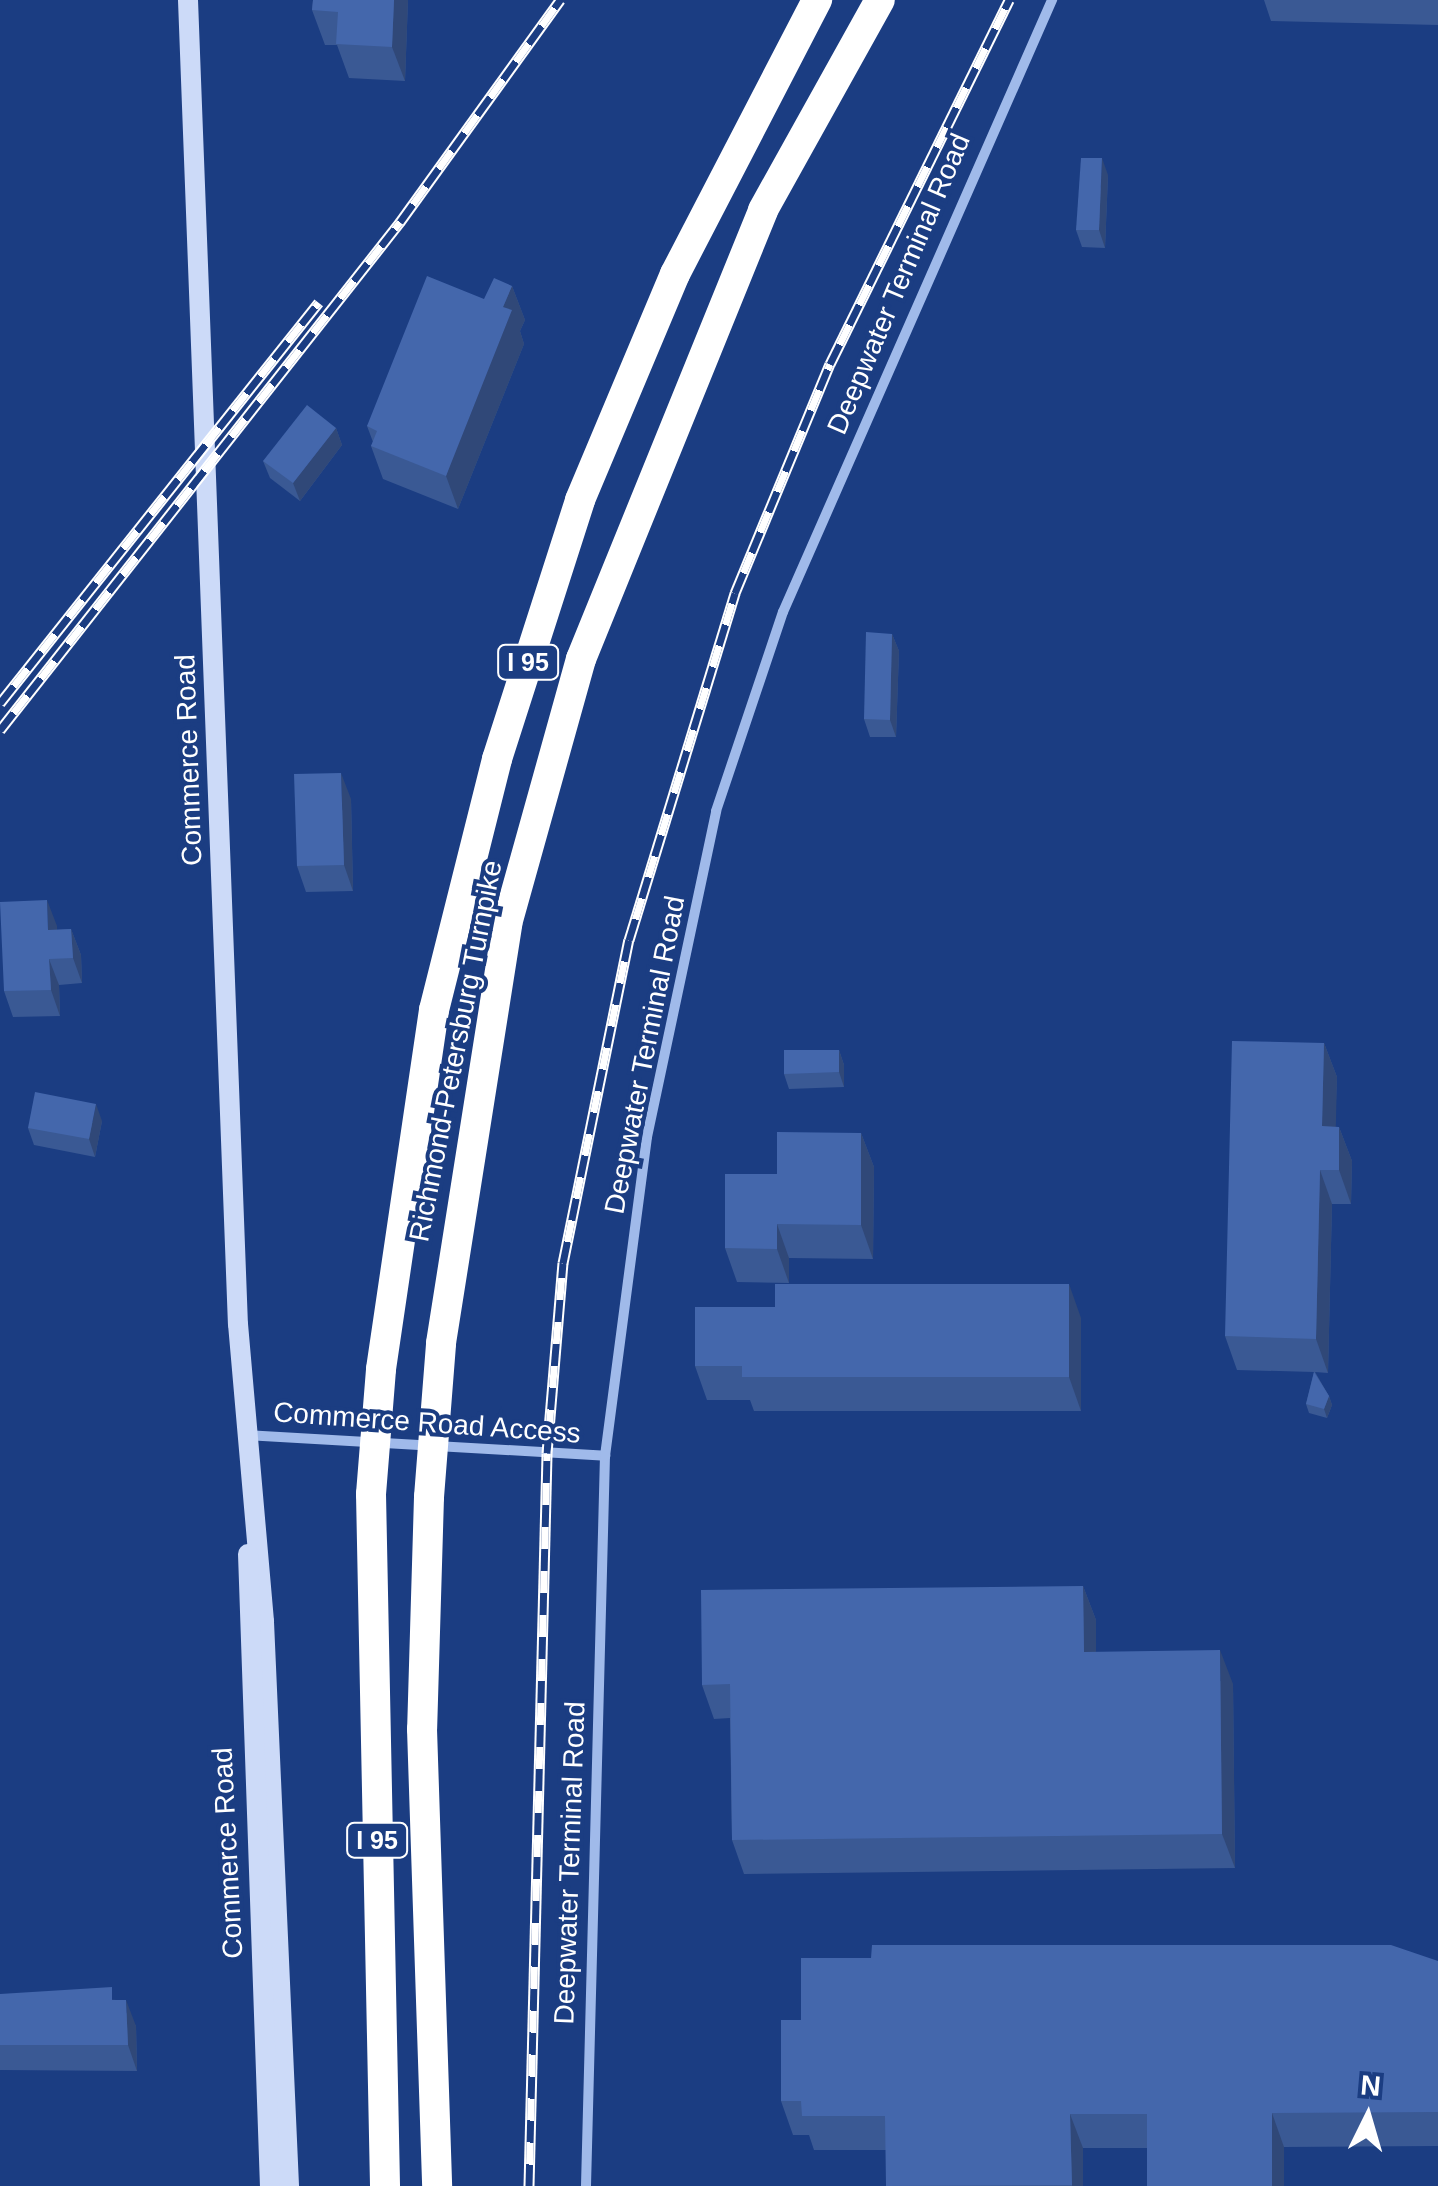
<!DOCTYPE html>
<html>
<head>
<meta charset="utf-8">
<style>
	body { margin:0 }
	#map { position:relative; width:1438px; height:2186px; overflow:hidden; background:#1b3d82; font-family:Arial,sans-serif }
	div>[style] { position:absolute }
	.minor>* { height:10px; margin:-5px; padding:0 5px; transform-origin:5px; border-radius:5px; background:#a0baea }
	.secondary>* { height:20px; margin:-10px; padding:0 10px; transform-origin:10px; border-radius:10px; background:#ccdaf8 }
	.motorway>* { height:30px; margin:-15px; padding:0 15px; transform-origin:15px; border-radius:15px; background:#fff }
	.rail>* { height:11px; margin-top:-5.5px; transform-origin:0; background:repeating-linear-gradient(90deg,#1b3d82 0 22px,#fff 0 44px); box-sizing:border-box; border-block:2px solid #fff }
	.motorway-bridge>* { height:30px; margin:-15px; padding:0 15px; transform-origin:15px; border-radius:15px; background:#fff }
	.wall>* { inset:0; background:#3a5994 }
	.shaded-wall>* { inset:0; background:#304878 }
	.building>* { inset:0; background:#4467ac }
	span { translate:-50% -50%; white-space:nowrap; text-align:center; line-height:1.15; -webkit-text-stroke:8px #1b3d82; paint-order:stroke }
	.shield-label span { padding:2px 8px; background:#1b3d82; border:2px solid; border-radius:8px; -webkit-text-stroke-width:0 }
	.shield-label { font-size:25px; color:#fff; font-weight:700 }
	.street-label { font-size:28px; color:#fff }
	.north { position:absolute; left:1318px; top:2066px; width:100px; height:100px; -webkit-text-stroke:8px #1b3d82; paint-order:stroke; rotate:5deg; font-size:28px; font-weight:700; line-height:40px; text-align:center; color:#fff }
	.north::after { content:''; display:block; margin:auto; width:35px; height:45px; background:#fff; clip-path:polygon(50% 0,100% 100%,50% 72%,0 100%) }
</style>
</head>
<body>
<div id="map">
	<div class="minor">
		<div style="left:246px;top:1435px;width:360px;rotate:3.3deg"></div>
		<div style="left:586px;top:2186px;width:730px;rotate:-88.51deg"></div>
		<div style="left:605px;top:1456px;width:322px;rotate:-82.5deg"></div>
		<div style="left:647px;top:1137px;width:333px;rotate:-78deg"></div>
		<div style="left:716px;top:811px;width:210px;rotate:-71.4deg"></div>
		<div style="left:783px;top:612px;width:669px;rotate:-66.27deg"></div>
	</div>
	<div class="secondary">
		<div style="left:188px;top:0;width:1325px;rotate:87.84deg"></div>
		<div style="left:238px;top:1324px;width:299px;rotate:85deg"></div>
		<div style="left:264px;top:1622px;width:565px;rotate:87.46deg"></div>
		<div style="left:248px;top:1554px;width:632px;rotate:88.01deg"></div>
	</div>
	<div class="motorway">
		<div style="left:441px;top:1343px;width:424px;rotate:-81deg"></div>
		<div style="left:507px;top:924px;width:275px;rotate:-74.4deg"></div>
		<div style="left:581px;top:659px;width:484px;rotate:-67.9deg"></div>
		<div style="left:763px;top:210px;width:240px;rotate:-60.9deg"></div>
		<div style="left:381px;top:1369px;width:363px;rotate:-81.6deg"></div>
		<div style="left:434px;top:1010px;width:259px;rotate:-75.9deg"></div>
		<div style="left:497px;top:759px;width:272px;rotate:-72.2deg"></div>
		<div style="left:580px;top:500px;width:245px;rotate:-67.2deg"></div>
		<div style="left:675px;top:274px;width:309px;rotate:-62.6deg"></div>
		<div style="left:371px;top:1494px;width:692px;rotate:88.84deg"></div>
		<div style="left:429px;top:1497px;width:232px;rotate:91.7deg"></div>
		<div style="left:422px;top:1729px;width:457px;rotate:88.1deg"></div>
	</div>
	<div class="rail">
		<div style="left:0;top:703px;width:512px;rotate:-51.5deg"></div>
		<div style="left:0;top:730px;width:647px;rotate:-51.78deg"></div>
		<div style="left:400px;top:222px;width:274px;rotate:-54.2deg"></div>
		<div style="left:529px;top:2186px;width:733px;rotate:-88.59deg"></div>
		<div style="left:547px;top:1453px;width:191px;rotate:-85.2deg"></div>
		<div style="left:563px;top:1263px;width:330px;rotate:-78.5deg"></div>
		<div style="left:629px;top:940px;width:363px;rotate:-73deg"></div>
		<div style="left:735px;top:593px;width:248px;rotate:-67.5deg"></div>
		<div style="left:830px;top:364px;width:406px;rotate:-63.8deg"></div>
	</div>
	<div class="motorway-bridge">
		<div style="left:371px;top:1494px;width:125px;rotate:-85.4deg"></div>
		<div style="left:429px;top:1497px;width:154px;rotate:-85.5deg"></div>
	</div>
	<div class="wall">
		<div style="clip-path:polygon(313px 0,408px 0,405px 81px,349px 78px,337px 45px,325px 45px,312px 10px)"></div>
		<div style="clip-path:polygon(1264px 0,1438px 0,1438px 25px,1271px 21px)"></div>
		<div style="clip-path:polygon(1108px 175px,1105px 248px,1082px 247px,1076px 230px)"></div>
		<div style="clip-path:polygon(512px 286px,525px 320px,520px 331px,524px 344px,458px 509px,383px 479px,371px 446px,373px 442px,367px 426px)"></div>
		<div style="clip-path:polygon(336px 428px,342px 445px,300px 501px,270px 478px,263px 461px)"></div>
		<div style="clip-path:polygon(892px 634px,899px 651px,896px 737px,870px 737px,864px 719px)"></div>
		<div style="clip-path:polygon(351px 799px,353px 891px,306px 892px,297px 866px)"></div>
		<div style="clip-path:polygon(57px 926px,57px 930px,71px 929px,81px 955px,82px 983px,59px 985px,60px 1016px,13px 1017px,4px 991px)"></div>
		<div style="clip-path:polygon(1324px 1043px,1337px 1077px,1335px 1127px,1339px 1127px,1352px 1161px,1351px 1204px,1332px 1204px,1328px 1373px,1315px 1372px,1329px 1396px,1332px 1405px,1327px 1418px,1309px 1413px,1306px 1404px,1314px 1372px,1237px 1370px,1225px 1336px)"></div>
		<div style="clip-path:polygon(839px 1050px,844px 1065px,844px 1087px,789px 1089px,784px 1074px)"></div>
		<div style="clip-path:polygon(102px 1121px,95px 1157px,34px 1145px,28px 1128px)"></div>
		<div style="clip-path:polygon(861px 1133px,874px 1167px,873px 1259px,789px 1258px,789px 1283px,737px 1282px,725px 1248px)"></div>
		<div style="clip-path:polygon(1081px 1318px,1081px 1411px,754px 1411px,750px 1400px,707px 1400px,695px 1366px)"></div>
		<div style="clip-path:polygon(1083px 1586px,1096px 1620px,1096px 1652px,1233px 1684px,1235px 1868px,744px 1874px,732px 1840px,730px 1718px,714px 1719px,702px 1685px)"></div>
		<div style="clip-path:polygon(1438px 1961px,1438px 2146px,1284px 2147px,1284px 2186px,1147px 2186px,1147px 2148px,1083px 2148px,1083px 2186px,886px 2186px,886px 2150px,814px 2150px,809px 2135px,793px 2135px,781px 2101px,801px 2020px)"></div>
		<div style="clip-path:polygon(0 1994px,117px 2000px,136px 2026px,137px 2071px,0 2070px)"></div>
	</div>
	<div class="shaded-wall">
		<div style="clip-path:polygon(394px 0,408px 0,405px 81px,392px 47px)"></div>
		<div style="clip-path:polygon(1102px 158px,1108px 175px,1105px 248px,1099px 230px)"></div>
		<div style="clip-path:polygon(512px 286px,525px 320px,520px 331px,524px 344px,458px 509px,446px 476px,503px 307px)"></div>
		<div style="clip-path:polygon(336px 428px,342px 445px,300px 501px,293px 483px)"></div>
		<div style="clip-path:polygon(892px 634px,899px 651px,896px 737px,890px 720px)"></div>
		<div style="clip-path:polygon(341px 773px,351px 799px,353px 891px,344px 865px)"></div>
		<div style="clip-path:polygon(47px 900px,57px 926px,58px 956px,48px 930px)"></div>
		<div style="clip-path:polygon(71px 929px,81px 955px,82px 983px,73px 958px)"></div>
		<div style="clip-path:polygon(49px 959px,59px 985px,60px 1016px,51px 990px)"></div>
		<div style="clip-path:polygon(1324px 1043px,1337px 1077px,1335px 1160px,1322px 1126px)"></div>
		<div style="clip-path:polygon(839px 1050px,844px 1065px,844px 1087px,839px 1072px)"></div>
		<div style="clip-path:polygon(96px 1104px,102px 1121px,95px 1157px,89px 1139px)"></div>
		<div style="clip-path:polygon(1339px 1127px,1352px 1161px,1351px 1204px,1339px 1170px)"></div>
		<div style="clip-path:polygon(861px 1133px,874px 1167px,873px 1259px,861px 1225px)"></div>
		<div style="clip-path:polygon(1320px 1170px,1332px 1204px,1328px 1373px,1316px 1339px)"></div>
		<div style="clip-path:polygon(777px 1224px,789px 1258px,789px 1283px,777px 1249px)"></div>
		<div style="clip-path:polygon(1069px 1284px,1081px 1318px,1081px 1411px,1069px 1377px)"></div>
		<div style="clip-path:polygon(1329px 1396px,1332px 1405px,1327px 1418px,1324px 1409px)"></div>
		<div style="clip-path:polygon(1083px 1586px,1096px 1620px,1096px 1686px,1084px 1652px)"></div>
		<div style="clip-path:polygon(1220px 1650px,1233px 1684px,1235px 1868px,1222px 1834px)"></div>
		<div style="clip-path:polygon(126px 2000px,136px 2026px,137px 2071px,128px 2045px)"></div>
		<div style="clip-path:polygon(1272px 2113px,1284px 2147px,1284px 2186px,1272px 2186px)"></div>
		<div style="clip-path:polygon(1070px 2114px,1083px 2148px,1083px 2186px,1072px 2186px)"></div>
	</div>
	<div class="building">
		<div style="clip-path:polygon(313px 0,394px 0,392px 47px,336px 44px,338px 12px,312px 10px)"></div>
		<div style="clip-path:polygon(1081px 158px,1102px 158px,1099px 230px,1076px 230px)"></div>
		<div style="clip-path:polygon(427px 276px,484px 299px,494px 278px,512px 286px,503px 307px,512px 310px,446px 476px,371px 446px,377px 431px,367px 426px)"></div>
		<div style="clip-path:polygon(307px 405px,336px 428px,293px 483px,263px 461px)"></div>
		<div style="clip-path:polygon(866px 632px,892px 634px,890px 720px,864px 719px)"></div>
		<div style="clip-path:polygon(341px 773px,344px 865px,297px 866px,294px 774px)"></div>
		<div style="clip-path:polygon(47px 900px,48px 930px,71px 929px,73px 958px,49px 959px,51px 990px,4px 991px,0 902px)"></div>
		<div style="clip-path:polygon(1232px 1041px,1324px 1043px,1322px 1126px,1339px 1127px,1339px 1170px,1320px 1170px,1316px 1339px,1225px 1336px)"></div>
		<div style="clip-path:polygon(784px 1050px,839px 1050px,839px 1072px,784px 1074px)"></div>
		<div style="clip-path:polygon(35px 1092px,96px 1104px,89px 1139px,28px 1128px)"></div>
		<div style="clip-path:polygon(777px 1132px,861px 1133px,861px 1225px,777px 1224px,777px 1249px,725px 1248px,725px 1174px,777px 1174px)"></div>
		<div style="clip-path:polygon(775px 1284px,1069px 1284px,1069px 1377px,742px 1377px,742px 1366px,695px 1366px,695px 1307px,775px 1307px)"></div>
		<div style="clip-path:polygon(1314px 1372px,1329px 1396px,1324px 1409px,1306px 1404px)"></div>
		<div style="clip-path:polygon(1083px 1586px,1084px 1652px,1220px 1650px,1222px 1834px,732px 1840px,730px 1684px,702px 1685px,701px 1590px)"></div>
		<div style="clip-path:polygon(872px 1945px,1391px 1945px,1438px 1961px,1438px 2112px,1272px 2113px,1272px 2186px,1147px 2186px,1147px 2114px,1070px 2114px,1072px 2185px,886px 2186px,885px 2116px,802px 2116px,801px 2101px,781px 2101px,781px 2020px,801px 2020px,801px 1958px,871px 1958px)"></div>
		<div style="clip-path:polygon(112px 1987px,112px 2000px,126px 2000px,128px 2045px,0 2045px,0 1994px)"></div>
	</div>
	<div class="shield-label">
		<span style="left:528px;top:662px">I 95</span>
		<span style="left:377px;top:1840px">I 95</span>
	</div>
	<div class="street-label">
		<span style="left:899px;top:284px;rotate:-67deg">Deepwater Terminal Road</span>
		<span style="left:189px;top:760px;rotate:-92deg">Commerce Road</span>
		<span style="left:456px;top:1051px;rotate:-79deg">Richmond-Petersburg Turnpike</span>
		<span style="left:645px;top:1055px;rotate:-79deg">Deepwater Terminal Road</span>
		<span style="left:427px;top:1423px;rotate:4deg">Commerce Road Access</span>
		<span style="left:228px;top:1853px;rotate:-93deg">Commerce Road</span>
		<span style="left:570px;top:1863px;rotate:-88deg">Deepwater Terminal Road</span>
	</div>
	<div class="north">N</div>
</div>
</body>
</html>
